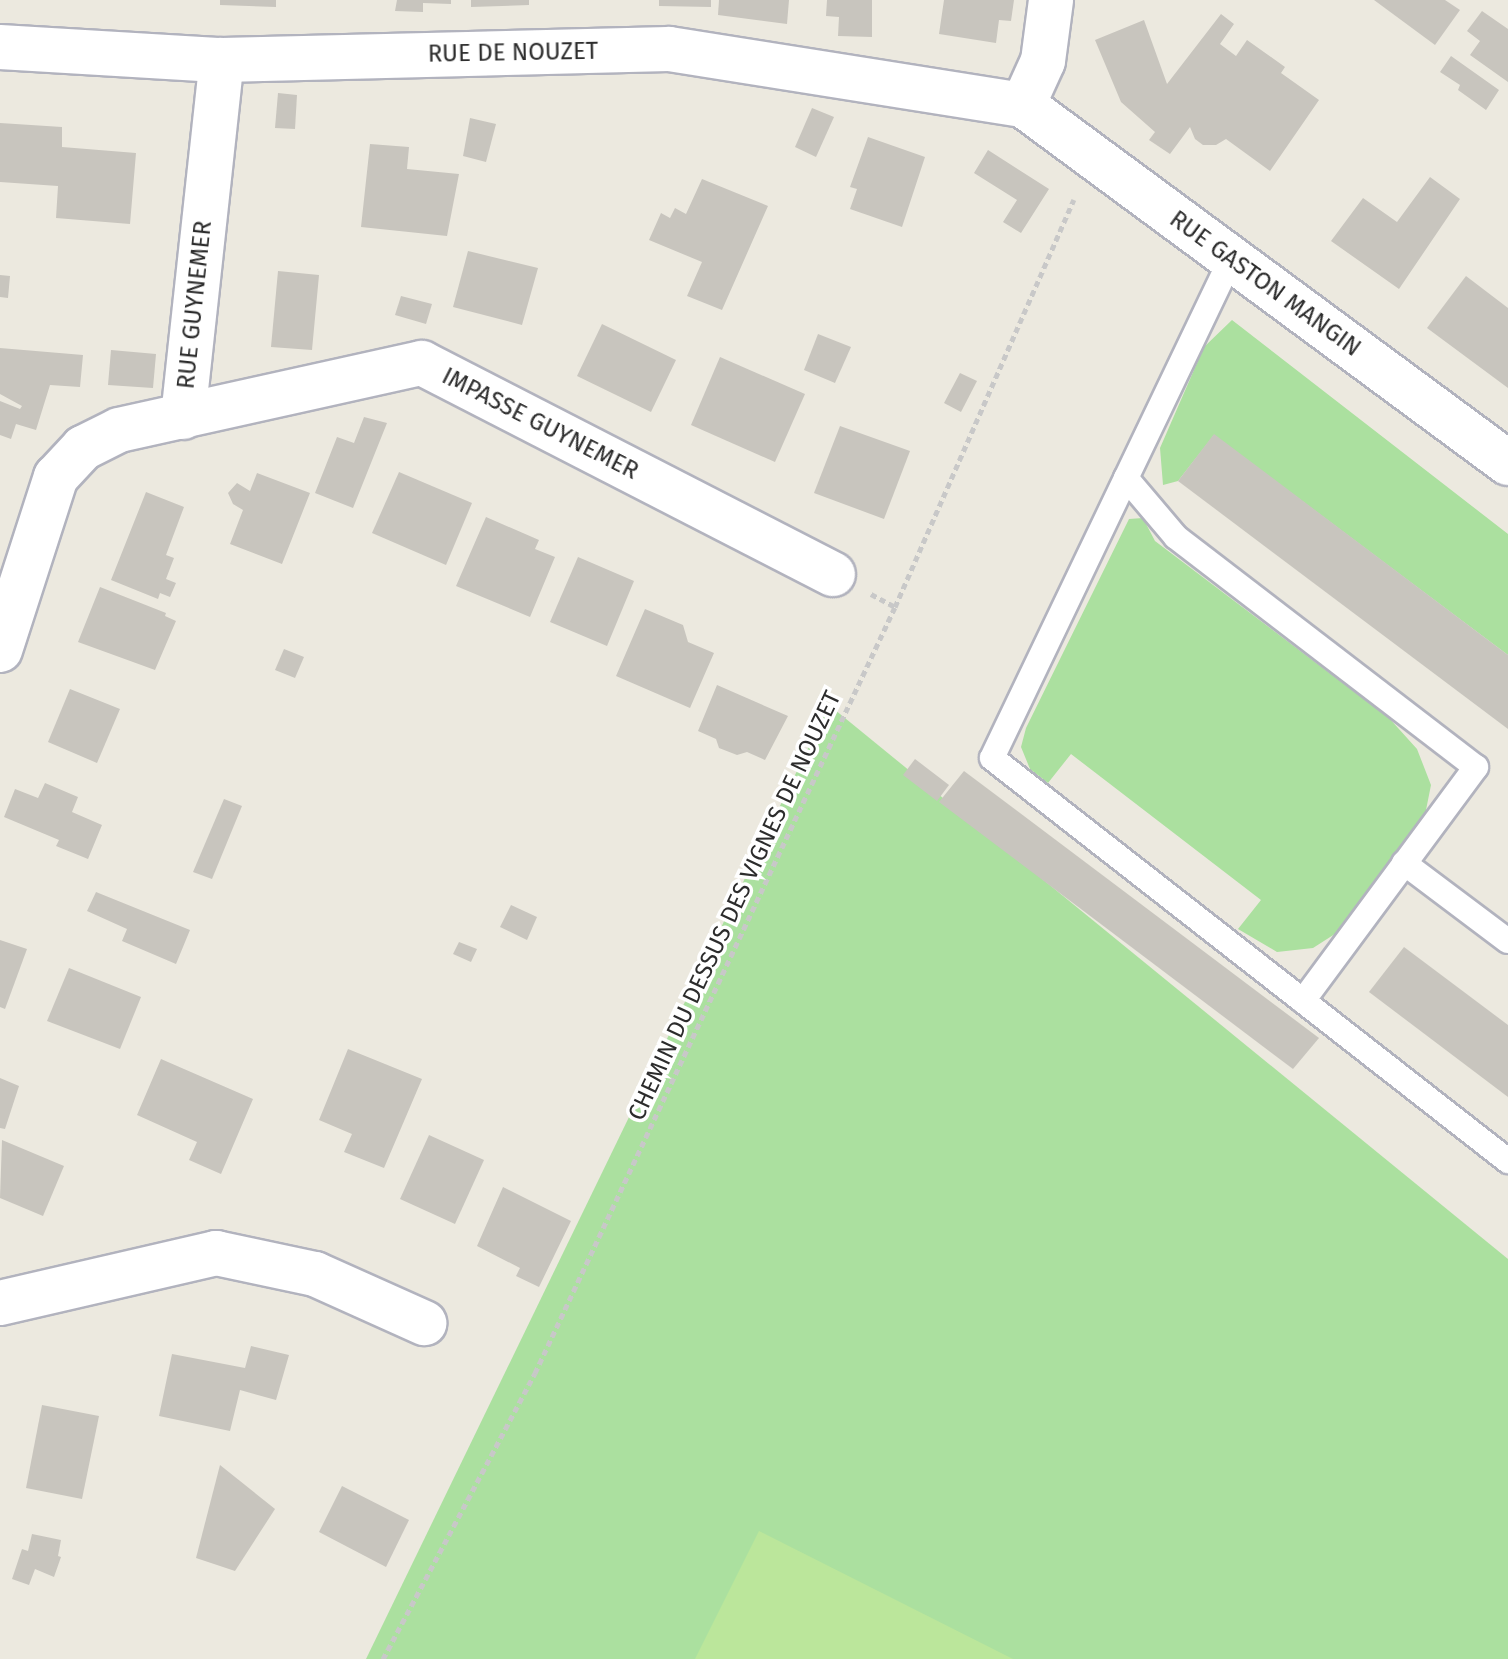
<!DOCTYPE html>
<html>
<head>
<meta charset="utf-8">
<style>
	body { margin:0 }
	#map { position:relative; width:1508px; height:1659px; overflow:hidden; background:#ece9df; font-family:"Fira Sans",sans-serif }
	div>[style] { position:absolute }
	.green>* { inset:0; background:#abe09f }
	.pitch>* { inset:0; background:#bbe69b }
	.building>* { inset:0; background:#c8c5be }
	.path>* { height:5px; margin-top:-2.5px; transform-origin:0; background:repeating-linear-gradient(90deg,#c8c8c8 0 6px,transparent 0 10px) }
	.roads { filter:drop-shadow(2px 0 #b2b3be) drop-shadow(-2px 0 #b2b3be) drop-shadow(0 2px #b2b3be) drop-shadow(0 -2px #b2b3be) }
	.lane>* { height:24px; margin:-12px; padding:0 12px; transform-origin:12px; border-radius:12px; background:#fff }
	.street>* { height:44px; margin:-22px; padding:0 22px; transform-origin:22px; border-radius:22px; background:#fff }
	span { translate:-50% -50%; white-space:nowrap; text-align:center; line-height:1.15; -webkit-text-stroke:7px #fff; paint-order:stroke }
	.street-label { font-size:24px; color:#2c2c2c }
</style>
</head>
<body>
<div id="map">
	<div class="green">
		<div style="clip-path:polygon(1232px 320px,1508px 534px,1508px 655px,1214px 435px,1178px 481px,1163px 485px,1160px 448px,1204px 347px)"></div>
		<div style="clip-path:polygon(1143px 518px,1155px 541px,1389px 718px,1417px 749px,1431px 785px,1424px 820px,1338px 932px,1313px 948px,1277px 952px,1238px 929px,1261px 900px,1071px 754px,1048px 783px,1030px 769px,1021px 747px,1026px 728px,1129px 519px)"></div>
		<div style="clip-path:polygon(829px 705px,1508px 1259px,1508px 1659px,366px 1659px)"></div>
	</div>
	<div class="pitch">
		<div style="clip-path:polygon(759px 1531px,1013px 1659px,695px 1659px)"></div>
	</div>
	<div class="building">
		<div style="clip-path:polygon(220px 0,276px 0,276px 7px,220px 5px)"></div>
		<div style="clip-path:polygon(397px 0,451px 0,451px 4px,423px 3px,423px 12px,395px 11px)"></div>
		<div style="clip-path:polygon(471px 0,529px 0,529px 5px,471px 7px)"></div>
		<div style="clip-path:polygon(659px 0,711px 0,711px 7px,659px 6px)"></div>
		<div style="clip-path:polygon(719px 0,789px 0,787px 24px,718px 15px)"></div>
		<div style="clip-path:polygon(827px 0,872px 0,872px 37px,838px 36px,839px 17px,826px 16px)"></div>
		<div style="clip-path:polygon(944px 0,1014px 0,1011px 21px,999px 20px,996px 43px,939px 34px)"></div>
		<div style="clip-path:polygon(1374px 0,1445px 0,1460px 10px,1435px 45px)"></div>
		<div style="clip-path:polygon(1482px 11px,1508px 29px,1508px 82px,1470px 55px,1480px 41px,1467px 31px)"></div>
		<div style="clip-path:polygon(1221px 14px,1234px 24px,1220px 44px,1236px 56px,1247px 40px,1285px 67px,1281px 73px,1319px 100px,1270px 171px,1226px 139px,1216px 145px,1203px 145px,1195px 139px,1190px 127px,1170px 154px,1149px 140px,1155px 132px,1121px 102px,1095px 40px,1144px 20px,1167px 84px)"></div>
		<div style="clip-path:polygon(1451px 56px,1499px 90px,1486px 110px,1458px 90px,1460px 85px,1440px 72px)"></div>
		<div style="clip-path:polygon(278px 93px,297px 95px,295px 129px,275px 128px)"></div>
		<div style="clip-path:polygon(812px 108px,834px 117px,816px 157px,795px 147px)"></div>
		<div style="clip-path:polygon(470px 118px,496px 124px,486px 162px,463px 156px)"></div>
		<div style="clip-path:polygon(0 123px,62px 127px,62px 147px,136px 153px,130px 224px,56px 218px,58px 186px,0 182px)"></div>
		<div style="clip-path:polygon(868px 137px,925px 157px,902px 227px,850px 209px,857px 189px,850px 187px)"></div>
		<div style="clip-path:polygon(370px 144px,409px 147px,407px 169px,459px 174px,447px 236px,361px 227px)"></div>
		<div style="clip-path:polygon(988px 150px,1049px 189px,1021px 233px,1003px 222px,1017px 200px,974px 173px)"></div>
		<div style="clip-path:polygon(1430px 177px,1460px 199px,1399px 289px,1331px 241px,1363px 198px,1397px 222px)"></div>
		<div style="clip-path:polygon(702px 179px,768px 206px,722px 310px,687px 296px,702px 262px,649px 240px,661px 213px,670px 218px,675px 208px,686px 214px)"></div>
		<div style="clip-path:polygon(468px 251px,538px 268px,522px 325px,453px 307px)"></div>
		<div style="clip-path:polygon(278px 271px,319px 275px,312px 350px,271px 347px)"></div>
		<div style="clip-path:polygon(0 275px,10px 276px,8px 298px,0 297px)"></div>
		<div style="clip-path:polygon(1466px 276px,1508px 308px,1508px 388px,1427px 328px)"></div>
		<div style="clip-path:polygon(401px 296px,432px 304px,426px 324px,395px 315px)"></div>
		<div style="clip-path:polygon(602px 324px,676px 360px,651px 412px,577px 376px)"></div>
		<div style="clip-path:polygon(818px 334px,851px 347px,835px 383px,804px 370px)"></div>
		<div style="clip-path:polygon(0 348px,83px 355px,80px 387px,50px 385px,36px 430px,16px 424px,11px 439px,0 435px,0 401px,20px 409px,22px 406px,0 394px)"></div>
		<div style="clip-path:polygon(111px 350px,156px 354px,153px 388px,108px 385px)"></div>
		<div style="clip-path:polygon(720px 357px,805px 394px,775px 462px,691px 425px)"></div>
		<div style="clip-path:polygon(960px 373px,977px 381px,961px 412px,944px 403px)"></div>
		<div style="clip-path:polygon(364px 417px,387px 423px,353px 508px,315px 493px,337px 437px,354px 443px)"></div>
		<div style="clip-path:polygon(840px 426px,910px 451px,884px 519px,814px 493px)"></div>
		<div style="clip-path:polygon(1214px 434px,1508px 655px,1508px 729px,1178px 481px)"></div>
		<div style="clip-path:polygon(399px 472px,472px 503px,446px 565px,372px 533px)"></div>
		<div style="clip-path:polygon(257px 473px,310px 493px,282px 564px,230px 544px,243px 510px,233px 504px,228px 493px,237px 483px,250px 491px)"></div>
		<div style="clip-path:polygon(146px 492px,184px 507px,166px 555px,174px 558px,166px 579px,176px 583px,170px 597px,160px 593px,158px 599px,111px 580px)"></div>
		<div style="clip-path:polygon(486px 517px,539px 540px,535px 549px,555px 557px,530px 617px,456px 586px)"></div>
		<div style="clip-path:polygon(578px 557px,634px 581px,607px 646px,550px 622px)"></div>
		<div style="clip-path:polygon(100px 587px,166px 613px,165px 616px,176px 621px,155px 670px,78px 642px)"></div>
		<div style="clip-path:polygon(645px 609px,683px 625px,688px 642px,714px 653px,690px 708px,616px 676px)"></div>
		<div style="clip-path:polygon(284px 649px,304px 657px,295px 678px,275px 670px)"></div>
		<div style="clip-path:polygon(717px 685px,788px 716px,765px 760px,747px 752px,737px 755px,719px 748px,716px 739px,698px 731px)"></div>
		<div style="clip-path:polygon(70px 689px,120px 709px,97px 763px,48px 742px)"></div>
		<div style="clip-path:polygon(915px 759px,949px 785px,937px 801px,903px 775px)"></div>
		<div style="clip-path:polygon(964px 771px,1319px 1038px,1293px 1069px,939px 802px)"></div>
		<div style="clip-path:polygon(45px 783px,78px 797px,72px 812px,102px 825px,88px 859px,56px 846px,59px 840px,4px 817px,15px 789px,38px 798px)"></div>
		<div style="clip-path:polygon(224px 799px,242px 806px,212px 879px,193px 872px)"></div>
		<div style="clip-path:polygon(96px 892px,190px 930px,176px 964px,122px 941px,127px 929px,87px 911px)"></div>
		<div style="clip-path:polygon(511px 905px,537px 917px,527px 940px,500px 927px)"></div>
		<div style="clip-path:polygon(0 940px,27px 949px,5px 1009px,0 1007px)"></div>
		<div style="clip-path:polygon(459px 942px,477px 949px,471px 962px,453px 954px)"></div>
		<div style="clip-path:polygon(1404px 947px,1508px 1025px,1508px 1097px,1369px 992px)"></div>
		<div style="clip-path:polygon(69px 968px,141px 997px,120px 1049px,47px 1021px)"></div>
		<div style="clip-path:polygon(348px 1049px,422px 1079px,384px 1168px,344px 1152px,352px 1134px,319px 1120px)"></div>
		<div style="clip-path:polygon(161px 1059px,253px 1099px,221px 1174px,189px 1160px,197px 1142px,137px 1115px)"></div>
		<div style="clip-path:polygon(0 1078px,19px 1086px,5px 1129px,0 1128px)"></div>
		<div style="clip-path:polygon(429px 1135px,484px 1160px,455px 1224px,400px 1199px)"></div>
		<div style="clip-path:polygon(2px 1140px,64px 1166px,43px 1216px,0 1198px)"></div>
		<div style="clip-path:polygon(503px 1187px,571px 1221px,539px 1287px,516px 1276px,520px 1268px,477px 1246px)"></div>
		<div style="clip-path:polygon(251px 1346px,289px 1355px,276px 1400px,240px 1390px,230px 1431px,159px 1416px,172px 1354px,245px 1368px)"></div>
		<div style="clip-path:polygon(42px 1405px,99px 1416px,82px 1499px,26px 1488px)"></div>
		<div style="clip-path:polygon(220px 1465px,275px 1509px,235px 1571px,196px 1558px)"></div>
		<div style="clip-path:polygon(342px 1486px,409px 1520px,386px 1567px,319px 1532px)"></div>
		<div style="clip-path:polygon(32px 1534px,61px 1540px,58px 1556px,61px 1557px,54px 1577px,35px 1569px,29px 1585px,12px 1579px,22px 1549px,28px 1551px)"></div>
	</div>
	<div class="path">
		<div style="left:871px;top:594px;width:27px;rotate:28deg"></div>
		<div style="left:383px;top:1659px;width:324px;rotate:-62deg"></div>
		<div style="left:535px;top:1373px;width:846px;rotate:-64.83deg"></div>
		<div style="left:895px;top:607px;width:445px;rotate:-66.3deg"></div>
	</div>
	<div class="roads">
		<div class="lane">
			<div style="left:1231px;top:259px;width:553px;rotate:115.59deg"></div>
			<div style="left:992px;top:758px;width:655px;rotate:37.99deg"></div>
			<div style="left:1126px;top:478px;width:77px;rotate:49.7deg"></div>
			<div style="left:1176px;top:537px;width:378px;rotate:37.5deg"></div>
			<div style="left:1476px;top:767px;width:291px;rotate:126.5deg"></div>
			<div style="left:1404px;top:863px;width:130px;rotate:36.9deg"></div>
		</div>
		<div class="street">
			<div style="left:0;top:47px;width:222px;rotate:3.4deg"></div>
			<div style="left:222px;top:60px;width:447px;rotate:-1.4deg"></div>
			<div style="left:669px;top:49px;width:358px;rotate:9deg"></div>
			<div style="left:1023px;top:105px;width:603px;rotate:36.43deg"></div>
			<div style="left:1023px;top:105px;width:48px;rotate:-65.6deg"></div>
			<div style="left:1043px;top:61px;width:62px;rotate:-82.5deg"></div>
			<div style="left:183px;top:417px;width:359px;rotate:-83.8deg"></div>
			<div style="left:0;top:650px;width:182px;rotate:-72.1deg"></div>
			<div style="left:56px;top:477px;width:40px;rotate:-47deg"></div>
			<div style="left:83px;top:448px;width:40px;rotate:-26.6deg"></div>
			<div style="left:119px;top:430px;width:310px;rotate:-12.5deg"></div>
			<div style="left:422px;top:363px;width:462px;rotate:27.2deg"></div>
			<div style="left:0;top:1303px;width:222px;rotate:-13deg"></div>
			<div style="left:216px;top:1253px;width:101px;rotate:12deg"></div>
			<div style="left:315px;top:1274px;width:120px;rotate:24.2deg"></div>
		</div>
	</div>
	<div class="street-label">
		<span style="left:513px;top:53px;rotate:-1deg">RUE DE NOUZET</span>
		<span style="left:1265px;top:284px;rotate:36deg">RUE GASTON MANGIN</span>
		<span style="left:195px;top:305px;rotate:-84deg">RUE GUYNEMER</span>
		<span style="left:540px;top:424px;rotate:27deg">IMPASSE GUYNEMER</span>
		<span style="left:735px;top:906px;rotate:-65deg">CHEMIN DU DESSUS DES VIGNES DE NOUZET</span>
	</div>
</div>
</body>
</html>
